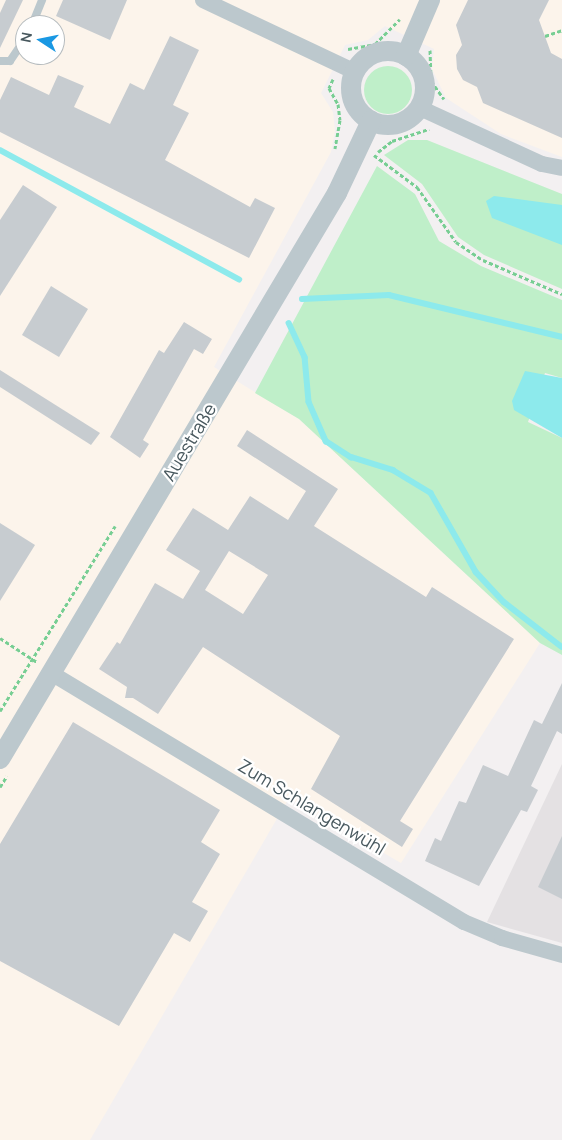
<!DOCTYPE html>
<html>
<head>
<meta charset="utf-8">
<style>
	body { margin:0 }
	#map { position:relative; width:562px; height:1140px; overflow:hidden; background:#f3f0f1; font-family:Manrope,sans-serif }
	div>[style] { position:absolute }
	.commercial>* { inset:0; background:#fcf4eb }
	.education>* { inset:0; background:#e4e1e3 }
	.green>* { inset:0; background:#bfefc9 }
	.round { border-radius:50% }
	.water>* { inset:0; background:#8deaec }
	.stream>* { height:5.5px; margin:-2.75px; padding:0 2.75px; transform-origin:2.75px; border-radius:2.75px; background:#8deaec }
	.building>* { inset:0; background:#c7ccd0 }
	.path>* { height:3px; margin-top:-1.5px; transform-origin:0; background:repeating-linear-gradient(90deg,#77ce93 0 4px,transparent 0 6.5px) }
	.service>* { height:8px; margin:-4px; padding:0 4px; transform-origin:4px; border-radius:4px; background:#bcc8cd }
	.minor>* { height:16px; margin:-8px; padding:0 8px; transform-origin:8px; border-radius:8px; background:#bcc8cd }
	.tertiary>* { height:20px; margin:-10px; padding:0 10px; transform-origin:10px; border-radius:10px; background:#bcc8cd }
	.tertiary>.ring { margin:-10px; padding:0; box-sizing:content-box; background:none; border:20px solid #bcc8cd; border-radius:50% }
	span { translate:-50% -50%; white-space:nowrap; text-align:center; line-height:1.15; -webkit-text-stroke:4.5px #fff; paint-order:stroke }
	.street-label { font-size:18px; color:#48585e }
	.north { position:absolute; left:15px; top:15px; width:50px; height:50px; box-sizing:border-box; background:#fff; border:1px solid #b6bcbf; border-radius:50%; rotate:281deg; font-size:14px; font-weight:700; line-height:20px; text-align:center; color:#48585e }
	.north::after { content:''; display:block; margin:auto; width:18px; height:22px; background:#1a98e3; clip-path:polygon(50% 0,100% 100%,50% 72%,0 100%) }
</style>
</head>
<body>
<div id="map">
	<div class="commercial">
		<div style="clip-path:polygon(evenodd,0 0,562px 0,562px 157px,501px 134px,446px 98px,432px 69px,434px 49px,385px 26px,368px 40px,345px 45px,321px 93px,333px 112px,335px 131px,331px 152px,214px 367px,299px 419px,540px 643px,401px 863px,289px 798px,90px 1140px,0 1140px,0 0,25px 25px,55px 25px,55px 55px,25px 55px,25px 25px)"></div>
	</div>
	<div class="education">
		<div style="clip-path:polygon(562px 764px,562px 943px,487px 922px)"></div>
	</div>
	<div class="green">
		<div class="round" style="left:364px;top:66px;width:48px;height:48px"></div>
		<div style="clip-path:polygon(408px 140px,427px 140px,562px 194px,562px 289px,484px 255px,458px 237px,422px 184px,384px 155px)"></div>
		<div style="clip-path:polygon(377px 166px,415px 194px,439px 241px,481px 266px,562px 300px,562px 378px,545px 373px,528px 422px,562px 438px,562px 655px,540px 643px,299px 419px,255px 393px)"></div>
	</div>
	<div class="water">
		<div style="clip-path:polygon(494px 196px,562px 205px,562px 245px,492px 218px,486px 201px)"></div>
		<div style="clip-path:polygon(525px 371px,562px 378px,562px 438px,514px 410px,512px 401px)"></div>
	</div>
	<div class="stream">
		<div style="left:0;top:150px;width:272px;rotate:28.4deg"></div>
		<div style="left:302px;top:299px;width:87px;rotate:-2.6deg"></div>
		<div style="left:389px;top:295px;width:178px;rotate:13.6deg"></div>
		<div style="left:289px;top:323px;width:38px;rotate:65deg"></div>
		<div style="left:305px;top:357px;width:45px;rotate:84.9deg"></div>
		<div style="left:309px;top:402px;width:43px;rotate:66.4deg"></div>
		<div style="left:326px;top:441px;width:30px;rotate:33deg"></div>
		<div style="left:351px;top:457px;width:44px;rotate:17.2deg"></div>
		<div style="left:393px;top:470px;width:44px;rotate:31.2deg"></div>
		<div style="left:431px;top:493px;width:91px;rotate:60.3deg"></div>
		<div style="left:476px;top:572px;width:41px;rotate:47deg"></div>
		<div style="left:504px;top:602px;width:73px;rotate:37.8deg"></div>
	</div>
	<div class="building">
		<div style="clip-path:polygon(6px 0,23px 0,0 48px,0 13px)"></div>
		<div style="clip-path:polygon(63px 0,127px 0,110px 40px,56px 16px)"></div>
		<div style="clip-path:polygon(468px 0,549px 0,539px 20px,551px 53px,562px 59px,562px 138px,483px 103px,477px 87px,463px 80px,457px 69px,456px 55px,462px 45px,456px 25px)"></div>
		<div style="clip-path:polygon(170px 36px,199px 50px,173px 105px,189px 113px,165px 160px,250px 207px,255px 198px,275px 208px,249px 258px,0 132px,0 100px,11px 77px,49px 95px,58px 75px,84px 86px,74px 107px,110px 124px,130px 83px,144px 90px)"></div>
		<div style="clip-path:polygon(23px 185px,57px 207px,0 296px,0 220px)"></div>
		<div style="clip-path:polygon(51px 286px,88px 309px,59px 357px,22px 335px)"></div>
		<div style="clip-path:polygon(184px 322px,212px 339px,203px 354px,194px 349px,143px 440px,149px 444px,140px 458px,110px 437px,159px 350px,164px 353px)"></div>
		<div style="clip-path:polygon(0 370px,100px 433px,91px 445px,0 387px)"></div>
		<div style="clip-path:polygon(evenodd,247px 430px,338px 489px,314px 526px,426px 597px,432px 587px,514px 639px,400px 821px,413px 829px,402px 847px,311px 789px,340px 736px,203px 647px,158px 714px,133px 698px,125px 698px,127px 687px,99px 669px,117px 642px,120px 644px,155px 583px,183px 599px,200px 571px,166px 550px,193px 508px,228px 530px,250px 496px,288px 520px,306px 491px,237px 446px,247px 430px,229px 551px,268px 575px,243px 614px,205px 590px,229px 551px)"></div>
		<div style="clip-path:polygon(0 523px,35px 545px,0 601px)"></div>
		<div style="clip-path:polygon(562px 683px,562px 734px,557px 731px,531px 786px,538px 790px,527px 812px,521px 810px,479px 886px,425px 861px,435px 838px,441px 841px,459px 801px,466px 803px,483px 765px,508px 776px,534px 720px,542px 724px)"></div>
		<div style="clip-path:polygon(73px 722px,220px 810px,201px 842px,220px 854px,192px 902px,208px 911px,190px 942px,174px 933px,119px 1026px,0 961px,0 844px)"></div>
		<div style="clip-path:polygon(562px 836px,562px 899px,538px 887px)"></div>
	</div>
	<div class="path">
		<div style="left:545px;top:36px;width:18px;rotate:-19deg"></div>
		<div style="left:348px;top:49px;width:27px;rotate:-10deg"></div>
		<div style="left:375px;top:44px;width:35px;rotate:-45deg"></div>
		<div style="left:430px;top:50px;width:31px;rotate:88deg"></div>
		<div style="left:431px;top:81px;width:22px;rotate:54deg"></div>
		<div style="left:333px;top:79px;width:10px;rotate:114deg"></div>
		<div style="left:329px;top:88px;width:18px;rotate:61deg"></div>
		<div style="left:338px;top:104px;width:16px;rotate:83deg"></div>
		<div style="left:340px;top:120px;width:29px;rotate:100deg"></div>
		<div style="left:378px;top:152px;width:18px;rotate:-38deg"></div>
		<div style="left:392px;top:141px;width:39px;rotate:-18deg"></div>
		<div style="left:374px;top:155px;width:54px;rotate:36.7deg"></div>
		<div style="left:417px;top:187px;width:67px;rotate:54.7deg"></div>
		<div style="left:456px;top:242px;width:32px;rotate:34deg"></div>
		<div style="left:483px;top:260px;width:86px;rotate:23.3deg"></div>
		<div style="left:0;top:638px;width:44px;rotate:33deg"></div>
		<div style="left:0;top:711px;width:218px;rotate:-58.1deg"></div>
		<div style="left:0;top:787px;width:13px;rotate:-58deg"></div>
	</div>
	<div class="service">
		<div style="left:32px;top:25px;width:27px;rotate:-68deg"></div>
		<div style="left:0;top:61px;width:10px"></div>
		<div style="left:10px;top:61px;width:27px;rotate:-56deg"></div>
	</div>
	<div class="minor">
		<div style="left:203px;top:0;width:168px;rotate:25.3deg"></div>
		<div style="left:420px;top:108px;width:134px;rotate:24.7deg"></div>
		<div style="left:542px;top:164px;width:20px;rotate:11deg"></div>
		<div style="left:51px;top:673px;width:482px;rotate:31.1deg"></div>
		<div style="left:464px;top:922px;width:41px;rotate:22.8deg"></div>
		<div style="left:502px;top:938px;width:62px;rotate:15.8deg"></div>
	</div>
	<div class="tertiary">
		<div class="ring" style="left:351px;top:51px;width:54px;height:54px"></div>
		<div style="left:406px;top:56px;width:61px;rotate:-66.8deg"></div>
		<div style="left:0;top:759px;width:659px;rotate:-59.23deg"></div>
		<div style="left:337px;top:193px;width:80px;rotate:-64.7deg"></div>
	</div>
	<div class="street-label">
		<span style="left:189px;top:442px;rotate:-59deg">Auestraße</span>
		<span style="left:312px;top:807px;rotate:31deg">Zum Schlangenwühl</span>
	</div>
	<div class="north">N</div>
</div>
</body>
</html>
